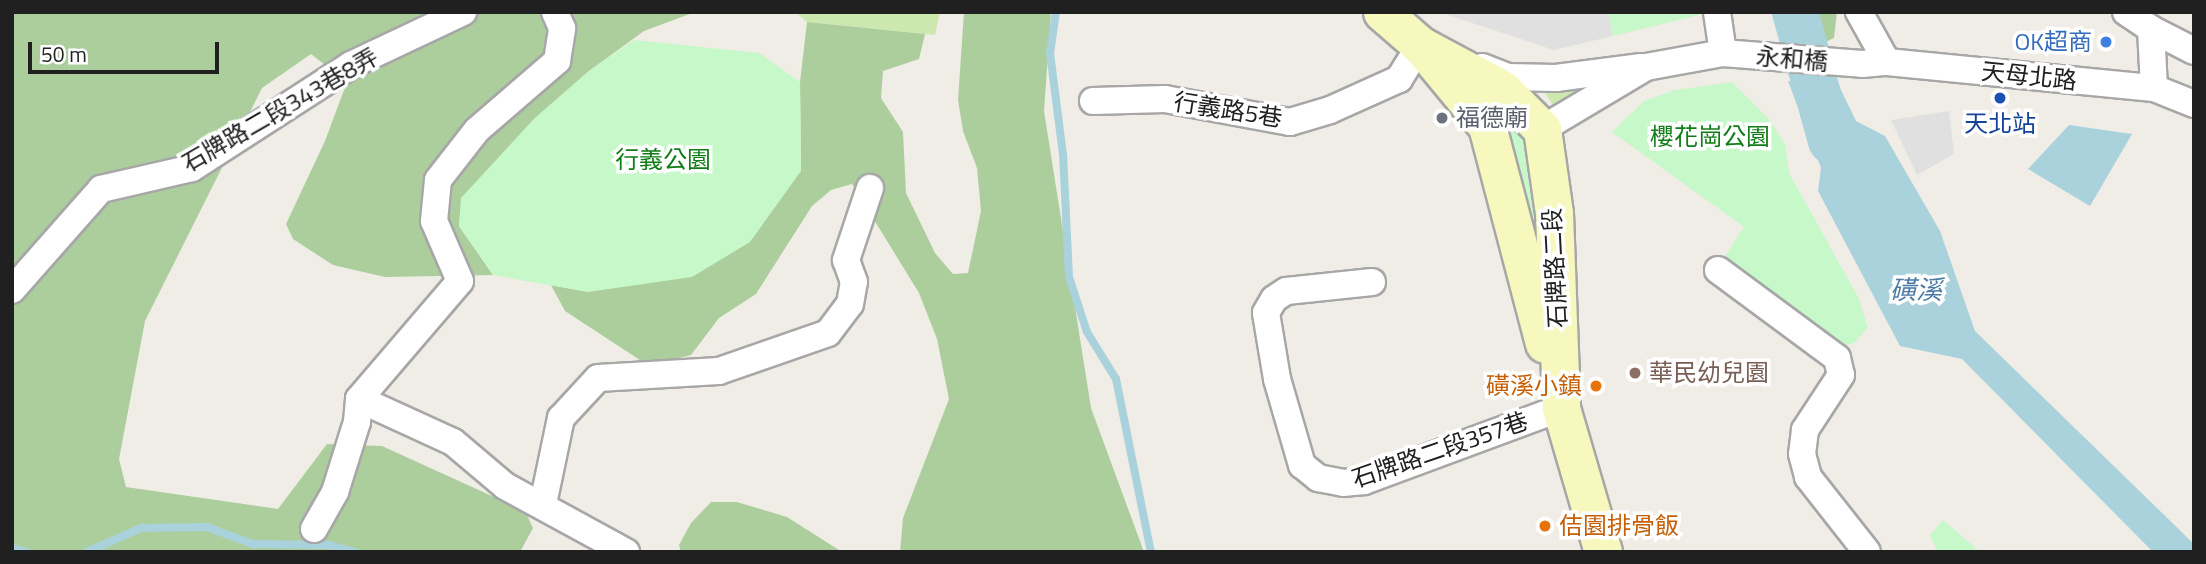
<!DOCTYPE html>
<html>
<head>
<meta charset="utf-8">
<style>
	body { margin:0 }
	#map { position:relative; width:2206px; height:564px; overflow:hidden; background:#f0ede7; font-family:"Titillium Web","Noto Sans TC",sans-serif }
	div>[style] { position:absolute }
	.grass>* { inset:0; background:#cce8af }
	.forest>* { inset:0; background:#acce9d }
	.park>* { inset:0; background:#c6f8c9 }
	.parking>* { inset:0; background:#e0e0e0 }
	.water>* { inset:0; background:#a9d2dc }
	.stream>* { height:8px; margin:-4px; padding:0 4px; transform-origin:4px; border-radius:4px; background:#a9d2dc }
	.river>* { height:46px; margin:-23px; padding:0 23px; transform-origin:23px; border-radius:23px; background:#a9d2dc }
	.roads { filter:drop-shadow(2px 0 #a7a7a7) drop-shadow(-2px 0 #a7a7a7) drop-shadow(0 2px #a7a7a7) drop-shadow(0 -2px #a7a7a7) }
	.street>* { height:26px; margin:-13px; padding:0 13px; transform-origin:13px; border-radius:13px; background:#fff }
	.secondary>* { height:37px; margin:-18.5px; padding:0 18.5px; transform-origin:18.5px; border-radius:18.5px; background:#f6f8be }
	.dots>* { width:19px; height:19px; translate:-50% -50%; box-sizing:border-box; border:4px solid #fff; border-radius:50% }
	span { translate:-50% -50%; white-space:nowrap; text-align:center; line-height:1.15; -webkit-text-stroke:7px #fff; paint-order:stroke }
	.shop-label { font-size:24px; color:#366cbe }
	.right { translate:-100% -50%; text-align:right }
	.street-label { font-size:24px; color:#202020 }
	.worship-label { font-size:24px; color:#5b616d }
	.left { translate:0 -50%; text-align:left }
	.transit-label { font-size:24px; color:#164399 }
	.park-label { font-size:24px; color:#107d17 }
	.education-label { font-size:24px; color:#785e54 }
	.food-label { font-size:24px; color:#c56008 }
	.water-label { font-size:26px; color:#4c7aa5; font-style:italic }
	.frame { position:absolute; inset:0; border:14px solid #202020; pointer-events:none }
	.scale { position:absolute; left:28px; top:42px; width:191px; height:32px; box-sizing:border-box; border:4px solid #202020; border-top:0; padding-left:9px; font-size:21px; line-height:24px; white-space:nowrap; color:#202020; -webkit-text-stroke:5px #fff; paint-order:stroke }
</style>
</head>
<body>
<div id="map">
	<div class="grass">
		<div style="clip-path:polygon(795px 12px,940px 12px,935px 35px,807px 22px)"></div>
		<div style="clip-path:polygon(1583px 86px,1559px 114px,1545px 93px,1557px 90px)"></div>
	</div>
	<div class="forest">
		<div style="clip-path:polygon(12px 12px,695px 12px,644px 31px,589px 71px,534px 119px,462px 198px,459px 226px,493px 275px,385px 277px,333px 265px,293px 239px,286px 224px,325px 141px,347px 82px,311px 54px,262px 88px,145px 321px,119px 459px,126px 487px,278px 509px,327px 444px,382px 446px,525px 511px,533px 528px,520px 552px,12px 552px)"></div>
		<div style="clip-path:polygon(964px 12px,1051px 12px,1044px 111px,1091px 408px,1144px 552px,900px 552px,903px 518px,949px 399px,937px 339px,919px 293px,852px 184px,831px 190px,812px 206px,756px 294px,719px 318px,691px 355px,649px 366px,565px 311px,551px 285px,588px 292px,801px 171px,800px 82px,807px 22px,925px 34px,919px 59px,883px 71px,881px 98px,903px 132px,906px 193px,935px 253px,953px 274px,968px 273px,981px 211px,977px 168px,963px 131px,958px 100px)"></div>
		<div style="clip-path:polygon(1775px 12px,1837px 12px,1834px 38px,1819px 45px,1780px 38px)"></div>
		<div style="clip-path:polygon(711px 502px,737px 502px,787px 517px,842px 552px,681px 552px,679px 545px,691px 523px)"></div>
	</div>
	<div class="park">
		<div style="clip-path:polygon(1608px 12px,1699px 12px,1699px 15px,1613px 36px)"></div>
		<div style="clip-path:polygon(634px 40px,759px 53px,800px 82px,801px 171px,750px 242px,692px 277px,588px 292px,493px 275px,459px 226px,461px 198px,534px 119px,589px 71px)"></div>
		<div style="clip-path:polygon(1732px 82px,1769px 119px,1785px 144px,1789px 173px,1858px 297px,1868px 328px,1854px 343px,1841px 347px,1723px 259px,1744px 227px,1612px 132px,1644px 101px,1675px 90px)"></div>
		<div style="clip-path:polygon(1482px 95px,1522px 133px,1538px 246px,1528px 248px)"></div>
		<div style="clip-path:polygon(1943px 520px,1980px 552px,1938px 552px,1930px 535px)"></div>
	</div>
	<div class="parking">
		<div style="clip-path:polygon(1439px 12px,1608px 12px,1613px 36px,1554px 50px)"></div>
		<div style="clip-path:polygon(1949px 111px,1954px 154px,1917px 175px,1891px 120px)"></div>
	</div>
	<div class="water">
		<div style="clip-path:polygon(1788px 81px,1839px 86px,1856px 121px,1885px 136px,1940px 231px,1975px 331px,2194px 544px,2194px 552px,2153px 552px,1962px 359px,1900px 346px,1818px 191px,1821px 168px)"></div>
		<div style="clip-path:polygon(2069px 125px,2132px 134px,2090px 206px,2028px 169px)"></div>
	</div>
	<div class="stream">
		<div style="left:1056px;top:12px;width:41px;rotate:98.3deg"></div>
		<div style="left:1050px;top:53px;width:102px;rotate:82.7deg"></div>
		<div style="left:1063px;top:154px;width:123px;rotate:87.2deg"></div>
		<div style="left:1069px;top:277px;width:58px;rotate:71.9deg"></div>
		<div style="left:1087px;top:332px;width:55px;rotate:58.3deg"></div>
		<div style="left:1116px;top:379px;width:177px;rotate:78.6deg"></div>
		<div style="left:12px;top:548px;width:15px;rotate:16deg"></div>
		<div style="left:87px;top:552px;width:59px;rotate:-24deg"></div>
		<div style="left:141px;top:528px;width:66px;rotate:-0.9deg"></div>
		<div style="left:207px;top:527px;width:49px;rotate:20.3deg"></div>
		<div style="left:253px;top:544px;width:76px;rotate:0.8deg"></div>
		<div style="left:329px;top:545px;width:28px;rotate:15deg"></div>
	</div>
	<div class="river">
		<div style="left:1795px;top:12px;width:134px;rotate:74.4deg"></div>
	</div>
	<div class="roads">
		<div class="street">
			<div style="left:1717px;top:12px;width:41px;rotate:81.7deg"></div>
			<div style="left:1859px;top:12px;width:57px;rotate:60.8deg"></div>
			<div style="left:2126px;top:12px;width:30px;rotate:34deg"></div>
			<div style="left:2151px;top:29px;width:59px;rotate:87.1deg"></div>
			<div style="left:2151px;top:29px;width:48px;rotate:27.1deg"></div>
			<div style="left:1482px;top:67px;width:28px;rotate:21deg"></div>
			<div style="left:1508px;top:77px;width:48px;rotate:1.2deg"></div>
			<div style="left:1556px;top:78px;width:86px;rotate:-7.4deg"></div>
			<div style="left:1093px;top:101px;width:72px;rotate:-1.6deg"></div>
			<div style="left:1165px;top:99px;width:127px;rotate:10.4deg"></div>
			<div style="left:1290px;top:122px;width:42px;rotate:-16.7deg"></div>
			<div style="left:1330px;top:110px;width:76px;rotate:-24.2deg"></div>
			<div style="left:1399px;top:79px;width:40px;rotate:-58deg"></div>
			<div style="left:1420px;top:45px;width:17px;rotate:21deg"></div>
			<div style="left:1542px;top:129px;width:121px;rotate:-30.8deg"></div>
			<div style="left:1646px;top:67px;width:78px;rotate:-10.3deg"></div>
			<div style="left:1723px;top:53px;width:139px;rotate:4.5deg"></div>
			<div style="left:1862px;top:64px;width:25px;rotate:-5deg"></div>
			<div style="left:1887px;top:62px;width:268px;rotate:5.6deg"></div>
			<div style="left:2154px;top:88px;width:43px;rotate:21.8deg"></div>
			<div style="left:1718px;top:270px;width:148px;rotate:36.5deg"></div>
			<div style="left:1837px;top:358px;width:17px;rotate:77deg"></div>
			<div style="left:1841px;top:375px;width:66px;rotate:123.2deg"></div>
			<div style="left:1805px;top:430px;width:24px;rotate:97deg"></div>
			<div style="left:1802px;top:454px;width:24px;rotate:75deg"></div>
			<div style="left:1808px;top:477px;width:95px;rotate:51.8deg"></div>
			<div style="left:1372px;top:282px;width:86px;rotate:174deg"></div>
			<div style="left:1286px;top:291px;width:14px;rotate:146deg"></div>
			<div style="left:1274px;top:299px;width:16px;rotate:120deg"></div>
			<div style="left:1266px;top:313px;width:67px;rotate:80.5deg"></div>
			<div style="left:1277px;top:379px;width:90px;rotate:73.8deg"></div>
			<div style="left:1302px;top:465px;width:21px;rotate:39deg"></div>
			<div style="left:1318px;top:478px;width:25px;rotate:11deg"></div>
			<div style="left:1343px;top:483px;width:21px;rotate:-5deg"></div>
			<div style="left:1364px;top:481px;width:210px;rotate:-20.3deg"></div>
			<div style="left:12px;top:290px;width:135px;rotate:-48.6deg"></div>
			<div style="left:101px;top:189px;width:93px;rotate:-13deg"></div>
			<div style="left:192px;top:168px;width:189px;rotate:-32.9deg"></div>
			<div style="left:351px;top:65px;width:124px;rotate:-25.3deg"></div>
			<div style="left:359px;top:399px;width:103px;rotate:24.6deg"></div>
			<div style="left:453px;top:442px;width:68px;rotate:40.2deg"></div>
			<div style="left:505px;top:486px;width:138px;rotate:28.6deg"></div>
			<div style="left:543px;top:504px;width:88px;rotate:-78.2deg"></div>
			<div style="left:561px;top:418px;width:54px;rotate:-47.2deg"></div>
			<div style="left:598px;top:378px;width:121px;rotate:-3.3deg"></div>
			<div style="left:719px;top:371px;width:115px;rotate:-19.2deg"></div>
			<div style="left:828px;top:333px;width:36px;rotate:-53deg"></div>
			<div style="left:850px;top:304px;width:22px;rotate:-80deg"></div>
			<div style="left:854px;top:282px;width:23px;rotate:-110deg"></div>
			<div style="left:846px;top:260px;width:76px;rotate:-71.6deg"></div>
			<div style="left:314px;top:529px;width:43px;rotate:-60.4deg"></div>
			<div style="left:335px;top:492px;width:73px;rotate:-72.6deg"></div>
			<div style="left:357px;top:422px;width:23px;rotate:-85deg"></div>
			<div style="left:359px;top:399px;width:155px;rotate:-49.4deg"></div>
			<div style="left:460px;top:281px;width:65px;rotate:-113.4deg"></div>
			<div style="left:434px;top:221px;width:41px;rotate:-84.4deg"></div>
			<div style="left:438px;top:180px;width:63px;rotate:-52deg"></div>
			<div style="left:477px;top:130px;width:106px;rotate:-40.8deg"></div>
			<div style="left:557px;top:61px;width:33px;rotate:-81deg"></div>
			<div style="left:562px;top:28px;width:17px;rotate:-114deg"></div>
		</div>
		<div class="secondary">
			<div style="left:1382px;top:12px;width:50px;rotate:41deg"></div>
			<div style="left:1420px;top:45px;width:105px;rotate:50.4deg"></div>
			<div style="left:1487px;top:126px;width:225px;rotate:75.3deg"></div>
			<div style="left:1420px;top:45px;width:93px;rotate:28.2deg"></div>
			<div style="left:1502px;top:89px;width:57px;rotate:45deg"></div>
			<div style="left:1542px;top:129px;width:85px;rotate:81.9deg"></div>
			<div style="left:1554px;top:213px;width:195px;rotate:87.9deg"></div>
			<div style="left:1561px;top:408px;width:150px;rotate:73.7deg"></div>
		</div>
	</div>
	<div class="dots">
		<div style="left:2106px;top:42px;background:#3f7fe0"></div>
		<div style="left:2000px;top:98px;background:#1a4fb4"></div>
		<div style="left:1442px;top:118px;background:#6b7280"></div>
		<div style="left:1635px;top:373px;background:#8d6e63"></div>
		<div style="left:1596px;top:386px;background:#e8710a"></div>
		<div style="left:1545px;top:526px;background:#e8710a"></div>
	</div>
	<div class="shop-label">
		<span class="right" style="left:2092px;top:42px">OK超商</span>
	</div>
	<div class="street-label">
		<span style="left:1792px;top:59px;rotate:5deg">永和橋</span>
		<span style="left:2029px;top:76px;rotate:6deg">天母北路</span>
		<span style="left:280px;top:110px;rotate:-30deg">石牌路二段343巷8弄</span>
		<span style="left:1228px;top:110px;rotate:9deg">行義路5巷</span>
		<span style="left:1555px;top:268px;rotate:-93deg">石牌路二段</span>
		<span style="left:1440px;top:450px;rotate:-19deg">石牌路二段357巷</span>
	</div>
	<div class="worship-label">
		<span class="left" style="left:1456px;top:118px">福德廟</span>
	</div>
	<div class="transit-label">
		<span style="left:2000px;top:124px">天北站</span>
	</div>
	<div class="park-label">
		<span style="left:1710px;top:137px">櫻花崗公園</span>
		<span style="left:663px;top:160px">行義公園</span>
	</div>
	<div class="education-label">
		<span class="left" style="left:1649px;top:373px">華民幼兒園</span>
	</div>
	<div class="food-label">
		<span class="right" style="left:1582px;top:386px">磺溪小鎮</span>
		<span class="left" style="left:1559px;top:526px">佶園排骨飯</span>
	</div>
	<div class="water-label">
		<span style="left:1916px;top:290px">磺溪</span>
	</div>
	<div class="frame"></div>
	<div class="scale">50 m</div>
</div>
</body>
</html>
